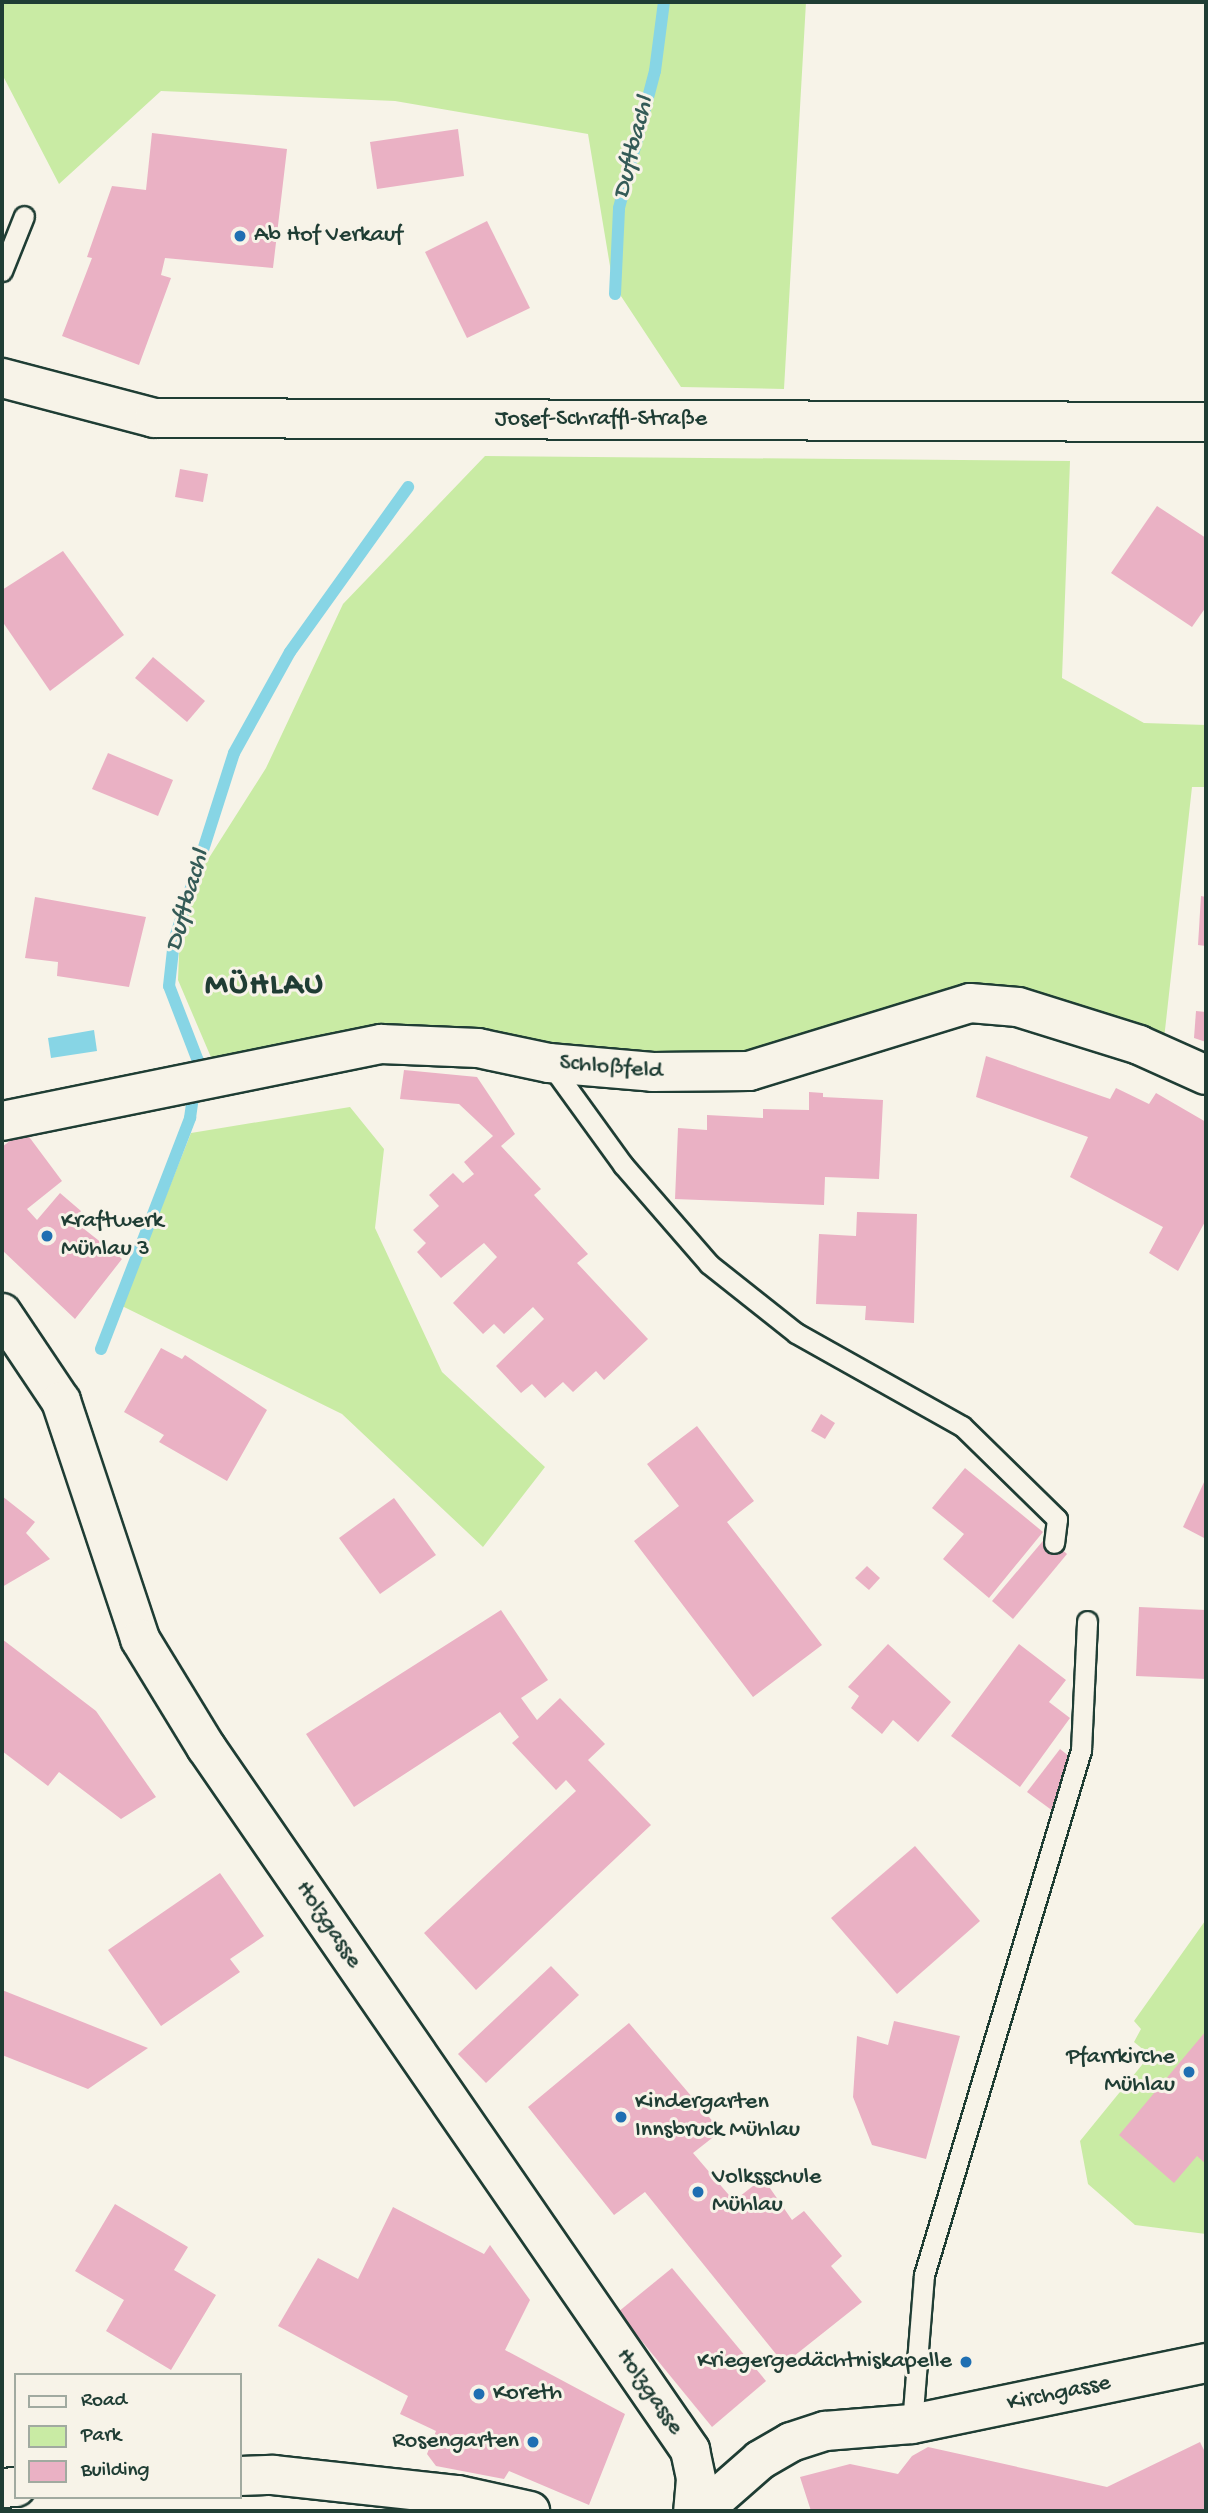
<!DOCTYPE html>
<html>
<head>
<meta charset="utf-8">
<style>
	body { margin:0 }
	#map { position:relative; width:1208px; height:2513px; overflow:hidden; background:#f7f3e8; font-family:"Gochi Hand",sans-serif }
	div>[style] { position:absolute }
	.green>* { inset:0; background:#c9eba4 }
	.water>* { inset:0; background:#87d5e5 }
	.stream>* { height:12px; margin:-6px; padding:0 6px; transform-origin:6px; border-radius:6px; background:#87d5e5 }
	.building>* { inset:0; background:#eab1c4 }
	.roads { filter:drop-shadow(2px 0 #1f3d34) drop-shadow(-2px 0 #1f3d34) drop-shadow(0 2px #1f3d34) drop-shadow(0 -2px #1f3d34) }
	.service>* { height:19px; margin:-9.5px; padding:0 9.5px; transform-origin:9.5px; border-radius:9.5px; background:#f7f3e8 }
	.minor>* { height:38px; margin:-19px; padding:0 19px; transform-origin:19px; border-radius:19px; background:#f7f3e8 }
	.secondary>* { height:38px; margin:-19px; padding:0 19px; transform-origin:19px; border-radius:19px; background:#f7f3e8 }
	.dots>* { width:19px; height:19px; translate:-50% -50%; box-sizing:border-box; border:4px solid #f7f3e8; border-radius:50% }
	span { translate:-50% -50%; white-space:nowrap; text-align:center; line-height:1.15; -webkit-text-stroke:6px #f7f3e8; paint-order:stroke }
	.poi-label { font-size:24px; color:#1f3d34 }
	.left { translate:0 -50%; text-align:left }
	.right { translate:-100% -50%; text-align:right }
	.street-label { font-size:24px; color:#1f3d34 }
	.water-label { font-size:26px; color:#345b57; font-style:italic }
	.district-label { font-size:32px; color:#1f3d34; font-weight:700; letter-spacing:2px }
	.frame { position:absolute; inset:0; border:4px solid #1f3d34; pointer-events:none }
	.legend { position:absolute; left:14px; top:2373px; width:228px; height:126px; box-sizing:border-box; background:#f7f3e8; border:2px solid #a1aaa0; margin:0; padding:9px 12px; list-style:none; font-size:21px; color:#1f3d34 }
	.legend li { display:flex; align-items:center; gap:14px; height:35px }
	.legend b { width:35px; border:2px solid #a1aaa0 }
</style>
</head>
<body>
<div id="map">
	<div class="green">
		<div style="clip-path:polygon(2px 2px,806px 2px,784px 389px,681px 387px,613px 284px,588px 134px,395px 101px,161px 91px,59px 184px,2px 74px)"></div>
		<div style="clip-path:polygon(485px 456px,1070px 461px,1062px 678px,1144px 723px,1206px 725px,1206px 787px,1192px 787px,1164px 1039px,1015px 995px,769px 1054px,675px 1064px,453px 1033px,216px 1069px,178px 980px,181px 902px,266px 768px,343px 604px)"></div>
		<div style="clip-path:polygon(350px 1107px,384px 1149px,375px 1228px,442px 1372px,545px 1467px,483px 1547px,342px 1414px,122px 1306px,191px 1133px)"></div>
		<div style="clip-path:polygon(1205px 1921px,1206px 1921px,1206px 2234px,1135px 2225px,1088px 2184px,1080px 2141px,1150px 2055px,1134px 2042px,1141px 2029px,1134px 2021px)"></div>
	</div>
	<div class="water">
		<div style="clip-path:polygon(94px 1030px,97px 1051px,51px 1058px,48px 1038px)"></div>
	</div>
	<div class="stream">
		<div style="left:615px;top:294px;width:86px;rotate:-87.3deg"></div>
		<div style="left:619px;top:208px;width:142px;rotate:-75.3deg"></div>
		<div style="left:655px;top:71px;width:70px;rotate:-82.6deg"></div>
		<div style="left:101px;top:1349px;width:248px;rotate:-68.9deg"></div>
		<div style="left:190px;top:1118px;width:58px;rotate:-82deg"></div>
		<div style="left:198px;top:1061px;width:80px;rotate:-111.1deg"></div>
		<div style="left:169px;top:986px;width:45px;rotate:-83.7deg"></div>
		<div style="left:174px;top:941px;width:197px;rotate:-72.3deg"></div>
		<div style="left:234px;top:753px;width:115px;rotate:-61deg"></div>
		<div style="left:290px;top:652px;width:203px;rotate:-54.4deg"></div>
	</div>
	<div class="building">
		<div style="clip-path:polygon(458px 129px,464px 176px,377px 189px,370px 142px)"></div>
		<div style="clip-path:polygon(152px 133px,287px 149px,273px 268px,165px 258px,161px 275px,171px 278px,139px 365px,62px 336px,92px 258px,87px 257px,112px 186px,146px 190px)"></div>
		<div style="clip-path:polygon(487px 221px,530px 308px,467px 338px,425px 252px)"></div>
		<div style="clip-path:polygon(180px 469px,208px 474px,203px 502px,175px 497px)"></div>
		<div style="clip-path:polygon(1157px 506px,1206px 538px,1206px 607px,1192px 627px,1111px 573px)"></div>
		<div style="clip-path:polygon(63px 551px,124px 635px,50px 691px,2px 621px,2px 590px)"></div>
		<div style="clip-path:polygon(153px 657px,205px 701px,187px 722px,135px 678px)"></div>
		<div style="clip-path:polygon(108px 753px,173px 780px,158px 816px,92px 789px)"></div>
		<div style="clip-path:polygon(1201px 896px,1206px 897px,1206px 946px,1198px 945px)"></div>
		<div style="clip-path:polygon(35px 897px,146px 917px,129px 987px,57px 976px,58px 962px,25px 958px)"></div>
		<div style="clip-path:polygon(1196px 1011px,1206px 1012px,1206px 1042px,1194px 1038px)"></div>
		<div style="clip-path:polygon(986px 1056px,1110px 1099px,1116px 1088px,1149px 1104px,1156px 1093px,1206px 1122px,1206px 1220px,1178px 1271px,1149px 1253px,1163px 1227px,1070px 1177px,1088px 1137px,976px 1097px)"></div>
		<div style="clip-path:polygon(404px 1070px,477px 1077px,515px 1134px,501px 1146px,541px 1189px,534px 1195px,588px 1254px,577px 1263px,648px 1339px,604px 1380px,596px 1371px,573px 1392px,563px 1382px,545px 1398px,532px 1384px,521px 1393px,496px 1366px,544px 1319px,533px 1307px,504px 1334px,494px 1324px,483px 1334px,453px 1303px,497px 1257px,484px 1243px,441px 1278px,417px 1252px,426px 1243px,413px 1230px,439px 1206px,429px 1195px,453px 1173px,463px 1183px,474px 1174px,464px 1162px,493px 1136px,459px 1104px,400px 1099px)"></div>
		<div style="clip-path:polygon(809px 1092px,823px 1093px,823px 1097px,883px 1100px,879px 1179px,825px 1177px,824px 1205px,675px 1199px,678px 1128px,707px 1130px,707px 1115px,763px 1118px,763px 1109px,809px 1110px)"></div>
		<div style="clip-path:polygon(24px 1130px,62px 1181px,27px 1209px,37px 1220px,60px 1193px,81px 1211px,74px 1221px,122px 1259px,75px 1319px,2px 1250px,2px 1147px)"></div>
		<div style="clip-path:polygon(857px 1212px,917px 1214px,914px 1323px,865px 1320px,866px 1306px,816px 1304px,819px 1234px,856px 1236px)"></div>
		<div style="clip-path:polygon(161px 1348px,182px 1359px,185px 1355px,267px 1410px,227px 1481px,159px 1442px,164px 1435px,124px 1412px)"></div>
		<div style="clip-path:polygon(821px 1414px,835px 1423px,825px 1439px,811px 1431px)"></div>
		<div style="clip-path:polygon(697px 1426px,754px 1501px,727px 1522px,822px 1645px,753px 1697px,634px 1541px,679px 1506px,647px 1464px)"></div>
		<div style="clip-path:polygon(965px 1468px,1043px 1532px,989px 1598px,943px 1559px,964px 1534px,932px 1508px)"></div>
		<div style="clip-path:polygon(1206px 1478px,1206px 1539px,1183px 1527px)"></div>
		<div style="clip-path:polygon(2px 1496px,35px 1522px,26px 1533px,50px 1559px,2px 1587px)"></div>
		<div style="clip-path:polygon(394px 1498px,436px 1555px,380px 1594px,339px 1538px)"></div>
		<div style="clip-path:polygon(1047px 1536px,1067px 1554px,1013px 1619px,992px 1601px)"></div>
		<div style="clip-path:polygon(867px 1566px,880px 1578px,869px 1590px,855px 1578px)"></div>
		<div style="clip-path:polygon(1139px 1607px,1206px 1610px,1206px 1679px,1136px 1676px)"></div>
		<div style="clip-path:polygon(501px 1610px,548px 1680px,521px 1698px,537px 1720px,560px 1698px,605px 1744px,588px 1760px,651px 1825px,476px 1990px,424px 1933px,576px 1791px,566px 1780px,556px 1790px,512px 1743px,519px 1737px,500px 1712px,354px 1807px,306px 1734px)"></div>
		<div style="clip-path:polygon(2px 1639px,96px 1711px,156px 1797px,121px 1819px,59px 1772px,48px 1786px,2px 1751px)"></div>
		<div style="clip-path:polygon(888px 1644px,951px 1702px,918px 1742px,893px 1720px,882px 1734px,851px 1708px,859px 1696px,848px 1687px)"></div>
		<div style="clip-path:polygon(1019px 1644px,1066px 1680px,1049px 1702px,1070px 1718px,1020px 1787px,951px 1736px)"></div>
		<div style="clip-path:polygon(1060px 1749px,1075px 1761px,1057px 1814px,1027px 1792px)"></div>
		<div style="clip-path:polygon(915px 1846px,980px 1921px,897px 1994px,831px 1918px)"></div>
		<div style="clip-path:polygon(220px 1873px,264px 1936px,230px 1959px,240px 1972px,161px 2026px,108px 1950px)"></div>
		<div style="clip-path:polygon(551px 1966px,579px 1995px,486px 2083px,458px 2054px)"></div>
		<div style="clip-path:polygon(2px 1990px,148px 2048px,88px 2089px,2px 2055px)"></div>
		<div style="clip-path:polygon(894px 2021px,960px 2036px,926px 2159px,872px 2145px,853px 2097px,857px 2036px,888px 2045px)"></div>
		<div style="clip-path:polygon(629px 2023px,721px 2131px,693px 2153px,734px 2201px,763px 2178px,792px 2220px,804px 2211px,842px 2256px,831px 2266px,862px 2302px,784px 2364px,645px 2192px,614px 2215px,528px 2107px)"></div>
		<div style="clip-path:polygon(1206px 2031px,1206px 2164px,1197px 2156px,1174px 2183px,1119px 2135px)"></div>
		<div style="clip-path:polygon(115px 2204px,188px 2247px,174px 2270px,216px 2295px,171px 2370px,106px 2331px,124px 2300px,75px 2271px)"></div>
		<div style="clip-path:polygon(393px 2207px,484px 2254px,490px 2245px,530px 2300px,505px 2350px,625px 2414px,589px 2505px,509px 2471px,504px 2479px,436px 2466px,427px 2454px,436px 2431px,400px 2414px,408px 2396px,278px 2326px,318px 2258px,358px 2279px)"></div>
		<div style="clip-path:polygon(672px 2268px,766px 2381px,712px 2427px,618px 2312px)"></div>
		<div style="clip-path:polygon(1200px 2442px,1206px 2454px,1206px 2511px,811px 2511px,800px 2477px,850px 2464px,898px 2474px,912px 2456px,928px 2447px,1107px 2487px)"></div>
	</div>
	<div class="roads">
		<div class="service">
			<div style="left:2px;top:271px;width:59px;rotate:-68.2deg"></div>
			<div style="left:550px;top:1064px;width:125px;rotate:54.1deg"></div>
			<div style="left:623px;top:1165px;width:131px;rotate:49deg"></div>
			<div style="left:709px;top:1264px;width:111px;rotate:38.4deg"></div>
			<div style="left:796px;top:1333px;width:190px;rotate:29.3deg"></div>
			<div style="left:962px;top:1426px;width:133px;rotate:44.4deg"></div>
			<div style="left:1057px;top:1519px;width:24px;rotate:97deg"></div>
			<div style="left:912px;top:2424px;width:149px;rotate:-85.4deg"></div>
			<div style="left:924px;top:2275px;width:548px;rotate:-73.35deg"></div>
			<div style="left:1081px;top:1750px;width:129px;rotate:-87.3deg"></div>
		</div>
		<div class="minor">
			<div style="left:2px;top:378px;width:157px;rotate:14.7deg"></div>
			<div style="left:154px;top:418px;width:1052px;rotate:0.22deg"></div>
			<div style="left:2px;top:1121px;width:387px;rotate:-11.5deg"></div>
			<div style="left:381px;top:1044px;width:97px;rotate:2.4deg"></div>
			<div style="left:478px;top:1048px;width:73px;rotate:11.9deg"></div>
			<div style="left:549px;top:1063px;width:104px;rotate:4.9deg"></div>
			<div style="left:653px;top:1072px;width:96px;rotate:-0.6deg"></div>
			<div style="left:749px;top:1071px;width:231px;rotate:-17.1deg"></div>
			<div style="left:970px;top:1003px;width:48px;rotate:4.8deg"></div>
			<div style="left:1018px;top:1007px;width:127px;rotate:17.4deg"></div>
			<div style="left:1139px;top:1045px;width:73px;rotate:24.1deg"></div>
			<div style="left:2px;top:1313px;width:106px;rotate:56.2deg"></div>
			<div style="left:61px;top:1401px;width:251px;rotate:71.6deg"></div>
			<div style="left:140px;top:1639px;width:127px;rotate:58.6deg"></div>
			<div style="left:206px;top:1747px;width:854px;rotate:55.45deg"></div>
			<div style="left:690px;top:2450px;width:30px;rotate:78deg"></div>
			<div style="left:696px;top:2479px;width:32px;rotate:95deg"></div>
			<div style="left:702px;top:2511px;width:77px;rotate:-41.3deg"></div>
			<div style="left:760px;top:2460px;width:36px;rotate:-30deg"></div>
			<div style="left:791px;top:2442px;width:36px;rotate:-18deg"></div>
			<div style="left:825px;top:2431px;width:87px;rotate:-4.6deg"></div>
			<div style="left:912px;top:2424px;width:300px;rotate:-11.7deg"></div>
		</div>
		<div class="secondary">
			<div style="left:240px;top:2476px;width:33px;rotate:-2deg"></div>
			<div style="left:273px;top:2475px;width:186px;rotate:6.2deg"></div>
			<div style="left:458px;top:2495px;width:74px;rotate:12.5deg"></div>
			<div style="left:2px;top:2488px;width:14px;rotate:-4deg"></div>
		</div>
	</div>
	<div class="dots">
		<div style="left:240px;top:236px;background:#1f6fb2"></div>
		<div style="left:47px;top:1236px;background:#1f6fb2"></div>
		<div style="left:1189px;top:2072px;background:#1f6fb2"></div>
		<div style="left:621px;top:2117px;background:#1f6fb2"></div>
		<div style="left:698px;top:2192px;background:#1f6fb2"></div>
		<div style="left:966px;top:2362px;background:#1f6fb2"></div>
		<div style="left:479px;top:2394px;background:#1f6fb2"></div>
		<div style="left:533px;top:2442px;background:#1f6fb2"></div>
	</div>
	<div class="poi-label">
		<span class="left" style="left:254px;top:236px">Ab Hof Verkauf</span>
		<span class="left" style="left:61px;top:1236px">Kraftwerk<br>Mühlau 3</span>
		<span class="right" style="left:1175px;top:2072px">Pfarrkirche<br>Mühlau</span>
		<span class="left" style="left:635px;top:2117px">Kindergarten<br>Innsbruck Mühlau</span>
		<span class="left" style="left:712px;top:2192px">Volksschule<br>Mühlau</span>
		<span class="right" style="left:952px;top:2362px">Kriegergedächtniskapelle</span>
		<span class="left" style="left:493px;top:2394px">Koreth</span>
		<span class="right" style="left:519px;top:2442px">Rosengarten</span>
	</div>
	<div class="street-label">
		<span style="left:601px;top:420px">Josef-Schraffl-Straße</span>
		<span style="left:611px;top:1068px;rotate:5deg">Schloßfeld</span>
		<span style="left:328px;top:1925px;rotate:56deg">Holzgasse</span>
		<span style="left:649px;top:2392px;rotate:55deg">Holzgasse</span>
		<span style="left:1059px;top:2394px;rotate:-12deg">Kirchgasse</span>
	</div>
	<div class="water-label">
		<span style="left:635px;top:148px;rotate:-76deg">Duftbachl</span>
		<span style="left:189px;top:901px;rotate:-74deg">Duftbachl</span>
	</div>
	<div class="district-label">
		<span style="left:265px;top:986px">MÜHLAU</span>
	</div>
	<div class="frame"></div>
	<ul class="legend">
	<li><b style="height:9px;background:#f7f3e8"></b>Road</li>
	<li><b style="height:19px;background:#c9eba4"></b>Park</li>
	<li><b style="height:19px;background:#eab1c4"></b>Building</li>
	</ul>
</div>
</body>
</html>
